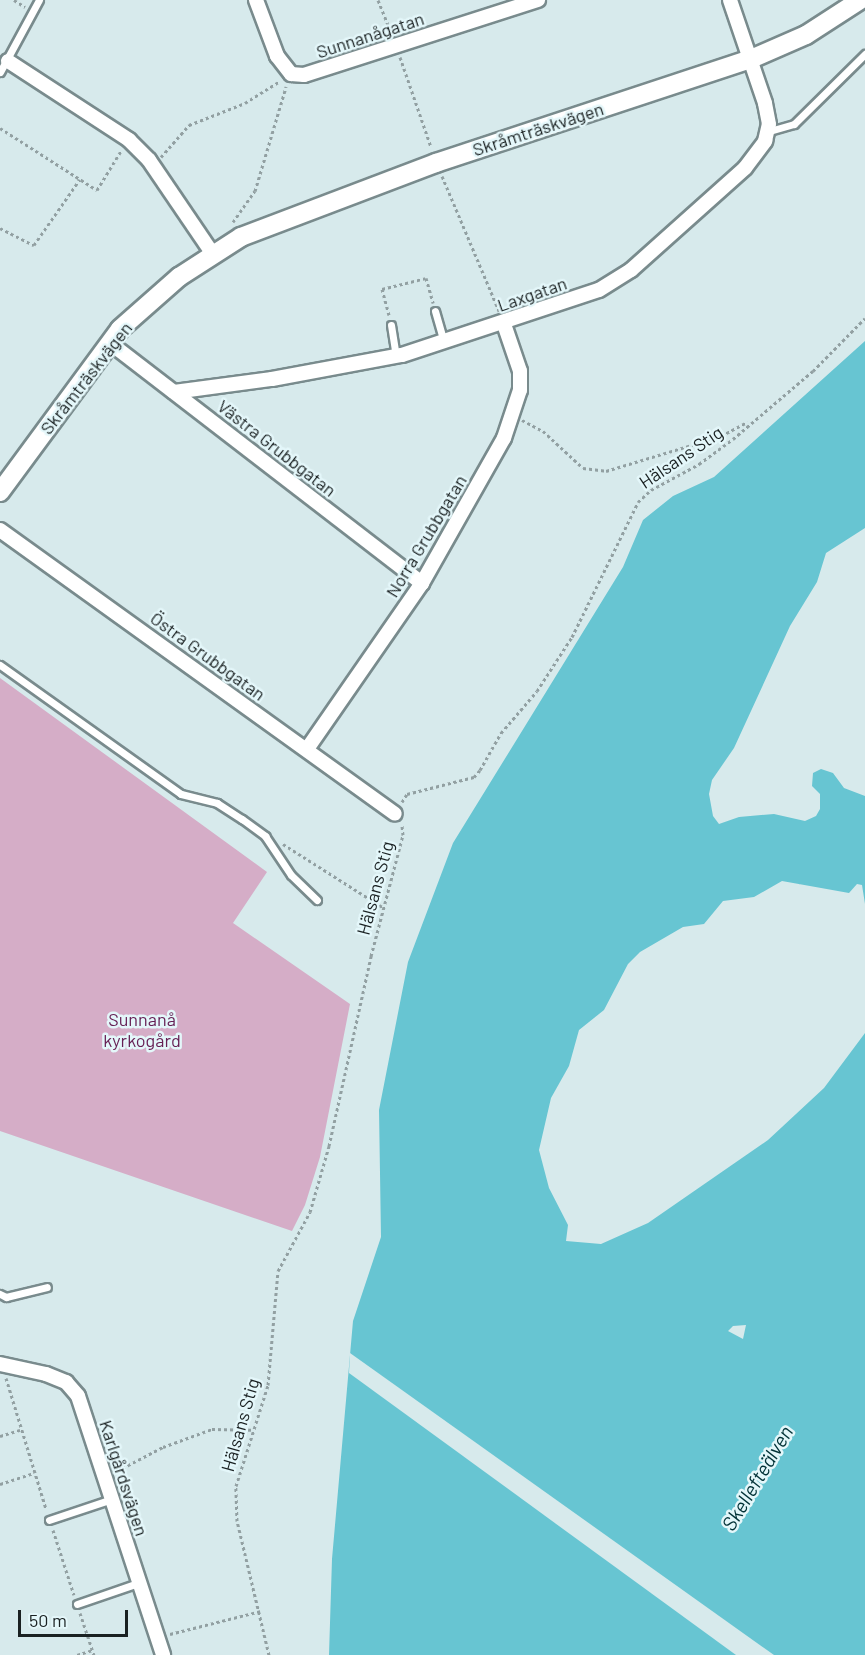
<!DOCTYPE html>
<html>
<head>
<meta charset="utf-8">
<style>
	body { margin:0 }
	#map { position:relative; width:865px; height:1655px; overflow:hidden; background:#d7eaec; font-family:Barlow,sans-serif }
	div>[style] { position:absolute }
	.green>* { inset:0; background:#d5adc7 }
	.water>* { inset:0; background:#67c5d2 }
	.pier>* { inset:0; background:#d7eaec }
	.path>* { height:3px; margin-top:-1.5px; transform-origin:0; background:repeating-linear-gradient(90deg,#92a0a2 0 3px,transparent 0 6px) }
	.roads { filter:drop-shadow(2px 0 #798b8d) drop-shadow(-2px 0 #798b8d) drop-shadow(0 2px #798b8d) drop-shadow(0 -2px #798b8d) }
	.lane>* { height:7px; margin:-3.5px; padding:0 3.5px; transform-origin:3.5px; border-radius:3.5px; background:#fff }
	.street>* { height:14px; margin:-7px; padding:0 7px; transform-origin:7px; border-radius:7px; background:#fff }
	.secondary>* { height:18px; margin:-9px; padding:0 9px; transform-origin:9px; border-radius:9px; background:#fff }
	span { translate:-50% -50%; white-space:nowrap; text-align:center; line-height:1.15; -webkit-text-stroke:5px #e4f7fa; paint-order:stroke }
	.street-label { font-size:18px; color:#1a2122 }
	.park-label { font-size:18px; color:#661f54 }
	.water-label { font-size:20px; color:#023237; font-style:italic }
	.scale { position:absolute; left:18px; top:1610px; width:110px; height:27px; box-sizing:border-box; border:3px solid #1a2122; border-top:0; padding-left:8px; font-size:18px; line-height:21px; white-space:nowrap; color:#1a2122; -webkit-text-stroke:4px #e4f7fa; paint-order:stroke }
</style>
</head>
<body>
<div id="map">
	<div class="green">
		<div style="clip-path:polygon(0 678px,267px 872px,233px 923px,350px 1004px,320px 1157px,305px 1205px,292px 1231px,0 1131px)"></div>
	</div>
	<div class="water">
		<div style="clip-path:polygon(evenodd,865px 341px,865px 528px,826px 553px,817px 582px,790px 626px,734px 748px,712px 780px,709px 794px,713px 816px,719px 824px,739px 817px,774px 814px,805px 821px,816px 816px,820px 809px,820px 794px,812px 786px,813px 773px,821px 769px,833px 773px,844px 788px,865px 796px,865px 904px,862px 885px,857px 884px,849px 893px,782px 881px,754px 897px,723px 901px,704px 924px,683px 927px,640px 952px,628px 964px,604px 1010px,579px 1030px,569px 1066px,551px 1098px,539px 1150px,549px 1188px,568px 1225px,566px 1241px,601px 1244px,648px 1223px,768px 1140px,824px 1088px,865px 1033px,865px 1655px,329px 1655px,332px 1559px,353px 1321px,381px 1237px,379px 1110px,408px 962px,453px 843px,623px 567px,643px 520px,673px 496px,714px 477px,865px 341px,746px 1325px,743px 1339px,728px 1331px,733px 1326px,746px 1325px)"></div>
	</div>
	<div class="pier">
		<div style="clip-path:polygon(350px 1353px,774px 1655px,736px 1655px,349px 1373px)"></div>
	</div>
	<div class="path">
		<div style="left:14px;top:0;width:13px;rotate:32deg"></div>
		<div style="left:378px;top:0;width:37px;rotate:68deg"></div>
		<div style="left:400px;top:57px;width:95px;rotate:71deg"></div>
		<div style="left:0;top:128px;width:115px;rotate:32.6deg"></div>
		<div style="left:97px;top:190px;width:46px;rotate:-58.4deg"></div>
		<div style="left:161px;top:157px;width:43px;rotate:-48.8deg"></div>
		<div style="left:189px;top:125px;width:60px;rotate:-21.4deg"></div>
		<div style="left:245px;top:103px;width:41px;rotate:-32.2deg"></div>
		<div style="left:442px;top:176px;width:147px;rotate:67.1deg"></div>
		<div style="left:233px;top:222px;width:38px;rotate:-55deg"></div>
		<div style="left:255px;top:191px;width:109px;rotate:-73.4deg"></div>
		<div style="left:0;top:228px;width:38px;rotate:27deg"></div>
		<div style="left:34px;top:245px;width:80px;rotate:-55.1deg"></div>
		<div style="left:389px;top:315px;width:27px;rotate:-105deg"></div>
		<div style="left:382px;top:289px;width:45px;rotate:-14deg"></div>
		<div style="left:426px;top:278px;width:26px;rotate:74deg"></div>
		<div style="left:522px;top:420px;width:24px;rotate:28deg"></div>
		<div style="left:543px;top:431px;width:54px;rotate:42.8deg"></div>
		<div style="left:583px;top:468px;width:23px;rotate:7deg"></div>
		<div style="left:606px;top:471px;width:120px;rotate:-16.9deg"></div>
		<div style="left:721px;top:436px;width:30px;rotate:-28deg"></div>
		<div style="left:402px;top:802px;width:9px;rotate:-58deg"></div>
		<div style="left:407px;top:794px;width:69px;rotate:-14.2deg"></div>
		<div style="left:474px;top:777px;width:9px;rotate:-49deg"></div>
		<div style="left:480px;top:770px;width:43px;rotate:-60.4deg"></div>
		<div style="left:501px;top:733px;width:55px;rotate:-49.4deg"></div>
		<div style="left:537px;top:691px;width:64px;rotate:-57.1deg"></div>
		<div style="left:572px;top:637px;width:150px;rotate:-63.9deg"></div>
		<div style="left:638px;top:502px;width:18px;rotate:-43deg"></div>
		<div style="left:651px;top:490px;width:55px;rotate:-28.4deg"></div>
		<div style="left:699px;top:464px;width:42px;rotate:-36.3deg"></div>
		<div style="left:733px;top:439px;width:105px;rotate:-40.4deg"></div>
		<div style="left:813px;top:371px;width:74px;rotate:-45.5deg"></div>
		<div style="left:283px;top:844px;width:120px;rotate:32.4deg"></div>
		<div style="left:6px;top:1378px;width:137px;rotate:73deg"></div>
		<div style="left:0;top:1436px;width:21px;rotate:-17deg"></div>
		<div style="left:117px;top:1471px;width:52px;rotate:-27.6deg"></div>
		<div style="left:163px;top:1447px;width:52px;rotate:-20.2deg"></div>
		<div style="left:212px;top:1429px;width:39px;rotate:1deg"></div>
		<div style="left:0;top:1484px;width:36px;rotate:-18deg"></div>
		<div style="left:53px;top:1530px;width:68px;rotate:72.1deg"></div>
		<div style="left:80px;top:1613px;width:44px;rotate:71.6deg"></div>
		<div style="left:170px;top:1634px;width:94px;rotate:-14.2deg"></div>
		<div style="left:77px;top:1655px;width:16px;rotate:-18deg"></div>
		<div style="left:269px;top:1655px;width:138px;rotate:-103.4deg"></div>
		<div style="left:237px;top:1521px;width:35px;rotate:-92deg"></div>
		<div style="left:236px;top:1486px;width:106px;rotate:-72.4deg"></div>
		<div style="left:268px;top:1385px;width:114px;rotate:-85deg"></div>
		<div style="left:278px;top:1271px;width:67px;rotate:-61.5deg"></div>
		<div style="left:310px;top:1212px;width:69px;rotate:-73.9deg"></div>
		<div style="left:329px;top:1146px;width:195px;rotate:-77.5deg"></div>
		<div style="left:371px;top:956px;width:125px;rotate:-75.2deg"></div>
		<div style="left:403px;top:835px;width:10px;rotate:-96deg"></div>
	</div>
	<div class="roads">
		<div class="lane">
			<div style="left:0;top:72px;width:82px;rotate:-61.6deg"></div>
			<div style="left:766px;top:132px;width:29px;rotate:-16deg"></div>
			<div style="left:794px;top:124px;width:100px;rotate:-44.6deg"></div>
			<div style="left:435px;top:311px;width:32px;rotate:74deg"></div>
			<div style="left:391px;top:325px;width:31px;rotate:81deg"></div>
			<div style="left:0;top:665px;width:222px;rotate:35.5deg"></div>
			<div style="left:181px;top:794px;width:37px;rotate:14deg"></div>
			<div style="left:217px;top:803px;width:30px;rotate:33deg"></div>
			<div style="left:242px;top:819px;width:29px;rotate:36deg"></div>
			<div style="left:265px;top:836px;width:47px;rotate:56.3deg"></div>
			<div style="left:291px;top:875px;width:36px;rotate:44deg"></div>
			<div style="left:0;top:1294px;width:7px;rotate:27deg"></div>
			<div style="left:6px;top:1297px;width:42px;rotate:-13.7deg"></div>
			<div style="left:49px;top:1520px;width:66px;rotate:-18.4deg"></div>
			<div style="left:77px;top:1604px;width:65px;rotate:-19deg"></div>
		</div>
		<div class="street">
			<div style="left:256px;top:0;width:60px;rotate:69.4deg"></div>
			<div style="left:277px;top:56px;width:23px;rotate:52deg"></div>
			<div style="left:291px;top:74px;width:13px;rotate:4deg"></div>
			<div style="left:304px;top:75px;width:246px;rotate:-17.8deg"></div>
			<div style="left:8px;top:61px;width:145px;rotate:33.1deg"></div>
			<div style="left:129px;top:140px;width:28px;rotate:45deg"></div>
			<div style="left:149px;top:160px;width:114px;rotate:55.8deg"></div>
			<div style="left:110px;top:343px;width:394px;rotate:37.6deg"></div>
			<div style="left:174px;top:392px;width:99px;rotate:-7.6deg"></div>
			<div style="left:272px;top:379px;width:132px;rotate:-10.5deg"></div>
			<div style="left:402px;top:355px;width:207px;rotate:-18.3deg"></div>
			<div style="left:599px;top:290px;width:38px;rotate:-32deg"></div>
			<div style="left:631px;top:270px;width:153px;rotate:-41.8deg"></div>
			<div style="left:745px;top:168px;width:34px;rotate:-53deg"></div>
			<div style="left:765px;top:141px;width:17px;rotate:-77deg"></div>
			<div style="left:769px;top:124px;width:21px;rotate:-101deg"></div>
			<div style="left:765px;top:103px;width:109px;rotate:-108.8deg"></div>
			<div style="left:0;top:530px;width:486px;rotate:35.7deg"></div>
			<div style="left:307px;top:749px;width:202px;rotate:-55.3deg"></div>
			<div style="left:422px;top:583px;width:167px;rotate:-60.5deg"></div>
			<div style="left:504px;top:438px;width:51px;rotate:-71.6deg"></div>
			<div style="left:520px;top:390px;width:19px;rotate:-90deg"></div>
			<div style="left:520px;top:371px;width:50px;rotate:-108.8deg"></div>
			<div style="left:0;top:1364px;width:47px;rotate:12.3deg"></div>
			<div style="left:46px;top:1374px;width:22px;rotate:22deg"></div>
			<div style="left:66px;top:1382px;width:18px;rotate:49deg"></div>
			<div style="left:78px;top:1396px;width:273px;rotate:71.8deg"></div>
		</div>
		<div class="secondary">
			<div style="left:0;top:492px;width:202px;rotate:-53.6deg"></div>
			<div style="left:120px;top:329px;width:79px;rotate:-41.4deg"></div>
			<div style="left:179px;top:277px;width:74px;rotate:-32.8deg"></div>
			<div style="left:241px;top:237px;width:209px;rotate:-20.8deg"></div>
			<div style="left:436px;top:163px;width:332px;rotate:-18.3deg"></div>
			<div style="left:751px;top:59px;width:60px;rotate:-23.6deg"></div>
			<div style="left:806px;top:35px;width:64px;rotate:-32.9deg"></div>
		</div>
	</div>
	<div class="street-label">
		<span style="left:370px;top:35px;rotate:-18deg">Sunnanågatan</span>
		<span style="left:538px;top:129px;rotate:-18deg">Skråmträskvägen</span>
		<span style="left:532px;top:294px;rotate:-19deg">Laxgatan</span>
		<span style="left:86px;top:378px;rotate:-52deg">Skråmträskvägen</span>
		<span style="left:277px;top:448px;rotate:38deg">Västra Grubbgatan</span>
		<span style="left:681px;top:457px;rotate:-34deg">Hälsans Stig</span>
		<span style="left:426px;top:536px;rotate:-59deg">Norra Grubbgatan</span>
		<span style="left:208px;top:656px;rotate:36deg">Östra Grubbgatan</span>
		<span style="left:375px;top:888px;rotate:-75deg">Hälsans Stig</span>
		<span style="left:240px;top:1425px;rotate:-74deg">Hälsans Stig</span>
		<span style="left:124px;top:1478px;rotate:72deg">Karlgårdsvägen</span>
	</div>
	<div class="park-label">
		<span style="left:142px;top:1030px">Sunnanå<br>kyrkogård</span>
	</div>
	<div class="water-label">
		<span style="left:757px;top:1478px;rotate:-59deg">Skellefteälven</span>
	</div>
	<div class="scale">50 m</div>
</div>
</body>
</html>
